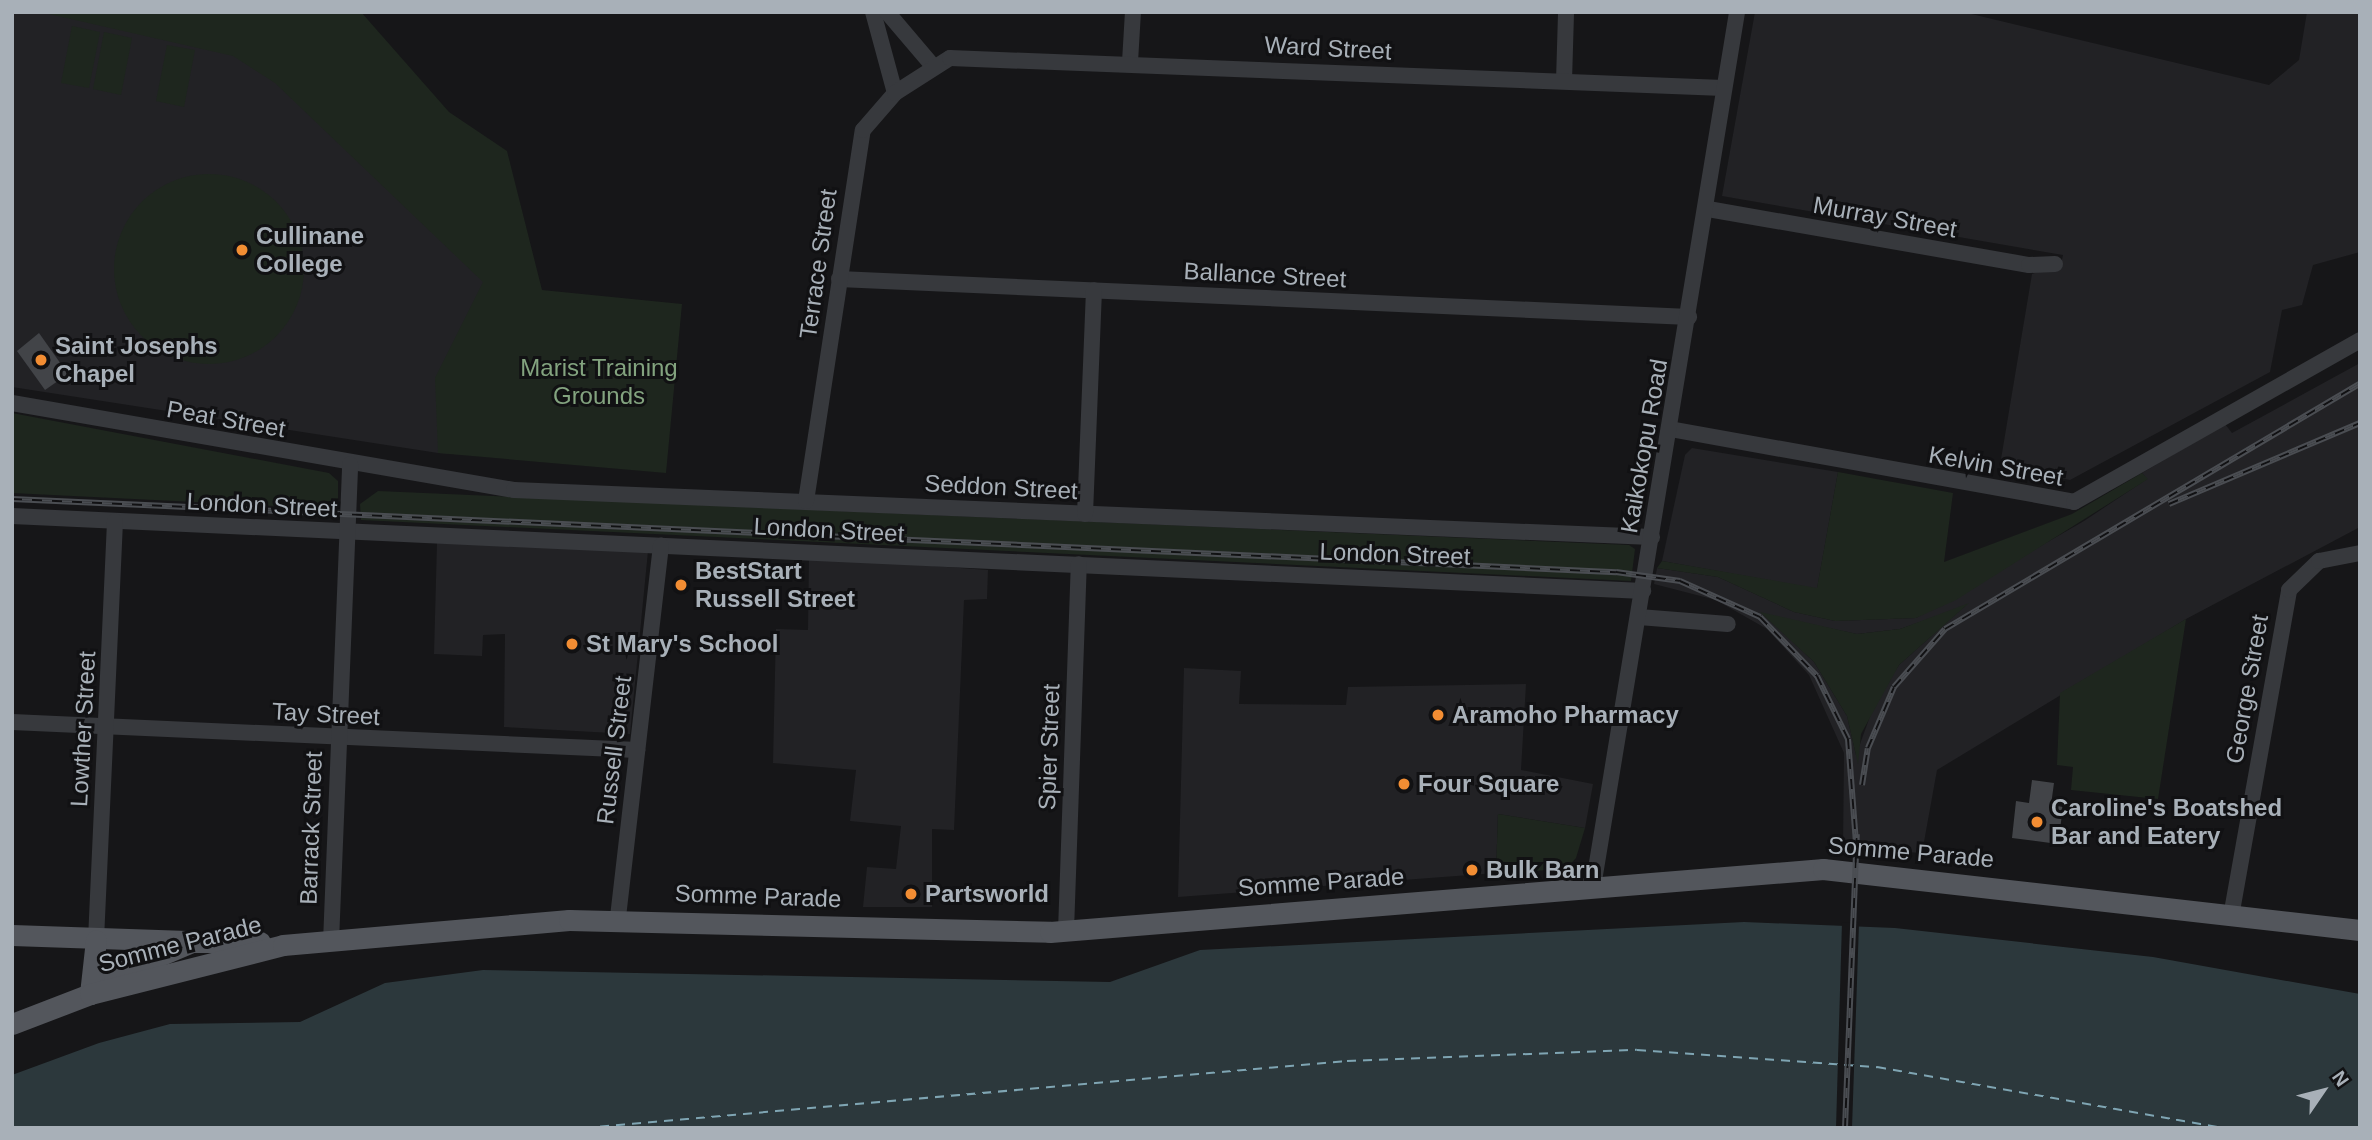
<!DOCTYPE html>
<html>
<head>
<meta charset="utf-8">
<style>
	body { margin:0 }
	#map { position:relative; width:2372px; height:1140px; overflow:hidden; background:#161618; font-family:Helvetica,sans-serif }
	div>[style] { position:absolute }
	.built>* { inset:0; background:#222225 }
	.green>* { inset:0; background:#1e261e }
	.round { border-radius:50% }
	.water>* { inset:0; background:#2c383c }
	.pier>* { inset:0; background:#161618 }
	.ferry>* { height:2px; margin-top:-1px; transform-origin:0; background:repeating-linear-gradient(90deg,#7fa5b3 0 9px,transparent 0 16px) }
	.building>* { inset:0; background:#424448 }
	.minor>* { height:16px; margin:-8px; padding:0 8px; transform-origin:8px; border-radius:8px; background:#37393d }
	.major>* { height:21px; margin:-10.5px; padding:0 10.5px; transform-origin:10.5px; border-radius:10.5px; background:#53565c }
	.rail>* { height:6px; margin-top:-3px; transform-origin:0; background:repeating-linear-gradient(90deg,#111113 0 10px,#4a4d52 0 20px); box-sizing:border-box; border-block:2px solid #4a4d52 }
	.dots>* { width:19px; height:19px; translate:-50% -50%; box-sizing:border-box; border:4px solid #111113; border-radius:50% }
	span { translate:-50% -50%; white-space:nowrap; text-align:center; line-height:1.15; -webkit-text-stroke:6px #111113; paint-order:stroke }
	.street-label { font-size:24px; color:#a8b0b8 }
	.poi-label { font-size:24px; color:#a8b0b8; font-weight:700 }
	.left { translate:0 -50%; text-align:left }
	.park-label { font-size:24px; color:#83a37f }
	.frame { position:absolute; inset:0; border:14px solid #a8b0b8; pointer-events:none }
	.north { position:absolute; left:2288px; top:1056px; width:70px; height:70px; -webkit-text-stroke:5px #111113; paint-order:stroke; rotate:55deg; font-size:19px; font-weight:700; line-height:28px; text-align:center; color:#a8b0b8 }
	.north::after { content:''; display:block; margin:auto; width:24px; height:32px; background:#a8b0b8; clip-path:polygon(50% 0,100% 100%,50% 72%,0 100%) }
</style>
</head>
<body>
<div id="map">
	<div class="built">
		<div style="clip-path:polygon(12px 12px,52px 12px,248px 55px,531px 289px,515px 458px,438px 453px,12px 387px)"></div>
		<div style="clip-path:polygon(1755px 12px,1963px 12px,2269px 85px,2299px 60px,2307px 12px,2360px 12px,2360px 252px,2313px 265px,2302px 305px,2282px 310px,2270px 372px,2070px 480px,2000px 465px,2032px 274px,2061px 264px,2063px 255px,1722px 196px)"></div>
		<div style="clip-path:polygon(evenodd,2360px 363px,2360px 527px,2186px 619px,1937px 770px,1922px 853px,1843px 848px,1844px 753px,1809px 675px,1767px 629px,1716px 600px,1654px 584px,1657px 568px,1718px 577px,1794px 612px,1835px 621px,1916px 618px,2084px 521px,2147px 479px,2142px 473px,2225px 424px,2232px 433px,2360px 363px,1965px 606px,1899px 665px,1876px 700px,1856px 755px,1847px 716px,1814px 662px,1763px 614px,1857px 634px,1900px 629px,1965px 606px)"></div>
		<div style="clip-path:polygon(1692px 448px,1838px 472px,1817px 589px,1662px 561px,1685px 455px)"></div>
		<div style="clip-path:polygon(437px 543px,648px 551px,630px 734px,504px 727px,505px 634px,483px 635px,482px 656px,434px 654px)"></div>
		<div style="clip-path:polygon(809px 557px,988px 570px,987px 599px,964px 600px,954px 830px,932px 829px,932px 907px,863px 907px,867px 867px,896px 869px,901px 826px,850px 821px,856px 770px,773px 763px,776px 629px,808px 630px)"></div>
		<div style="clip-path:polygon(1184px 668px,1241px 671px,1239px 704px,1346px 705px,1348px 687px,1526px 684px,1521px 770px,1593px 784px,1585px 828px,1498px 814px,1496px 873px,1178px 897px)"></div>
	</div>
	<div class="green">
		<div style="clip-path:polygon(40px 12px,361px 12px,449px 112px,507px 151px,542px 290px,682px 304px,666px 473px,438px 453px,435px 378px,483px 282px,275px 83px,233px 56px)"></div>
		<div style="clip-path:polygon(72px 26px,100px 32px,89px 88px,61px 83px)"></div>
		<div style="clip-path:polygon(104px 32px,132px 38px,121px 95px,93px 89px)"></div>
		<div style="clip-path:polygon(167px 45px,195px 50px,184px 107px,156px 101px)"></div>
		<div class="round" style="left:114px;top:174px;width:190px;height:190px"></div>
		<div style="clip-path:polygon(12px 413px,329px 473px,338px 481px,338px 509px,12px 493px)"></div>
		<div style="clip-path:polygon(1838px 472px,1953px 493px,1944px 562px,2072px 514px,2142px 473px,2148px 479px,1956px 600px,1916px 618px,1835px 621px,1794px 612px,1718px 577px,1657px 568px,1662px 561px,1817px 588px)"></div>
		<div style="clip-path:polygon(378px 491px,1629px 545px,1635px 549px,1631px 581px,361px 520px,360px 504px)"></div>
		<div style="clip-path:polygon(1969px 603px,1899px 665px,1861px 734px,1858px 764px,1847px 716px,1814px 662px,1760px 612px,1857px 634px,1900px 629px)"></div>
		<div style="clip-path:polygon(2186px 619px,2158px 799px,2071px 790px,2073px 767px,2057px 765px,2060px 693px)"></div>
		<div style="clip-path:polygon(1498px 814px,1585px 828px,1576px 858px,1566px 869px,1496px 873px)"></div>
	</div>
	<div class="water">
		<div style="clip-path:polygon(1744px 922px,1895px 928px,2153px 957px,2360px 994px,2360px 1128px,12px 1128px,12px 1075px,99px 1043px,170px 1024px,300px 1022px,385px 983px,483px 970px,1110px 982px,1200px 950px)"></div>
	</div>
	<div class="pier">
		<div style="clip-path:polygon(1842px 922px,1859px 923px,1852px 1128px,1836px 1128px)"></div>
	</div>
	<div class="ferry">
		<div style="left:584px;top:1128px;width:766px;rotate:-5.02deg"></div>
		<div style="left:1347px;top:1061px;width:290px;rotate:-2.2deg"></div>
		<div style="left:1637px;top:1050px;width:241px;rotate:4.1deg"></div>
		<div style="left:1877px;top:1067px;width:350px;rotate:10deg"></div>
	</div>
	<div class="building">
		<div style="clip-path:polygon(39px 333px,68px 374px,45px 390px,17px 351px)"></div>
		<div style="clip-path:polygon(2032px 780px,2054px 783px,2051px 805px,2063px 807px,2058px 844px,2012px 838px,2016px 801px,2029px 803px)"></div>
	</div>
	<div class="minor">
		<div style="left:873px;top:12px;width:84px;rotate:74.8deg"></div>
		<div style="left:887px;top:12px;width:71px;rotate:49.6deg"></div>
		<div style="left:1130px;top:62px;width:50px;rotate:-86.6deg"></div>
		<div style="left:1564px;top:81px;width:69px;rotate:-88.3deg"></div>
		<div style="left:1708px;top:209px;width:326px;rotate:9.9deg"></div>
		<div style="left:2029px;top:265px;width:26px;rotate:-2deg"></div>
		<div style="left:839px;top:279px;width:851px;rotate:2.56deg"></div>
		<div style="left:12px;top:403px;width:509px;rotate:9.83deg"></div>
		<div style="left:514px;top:490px;width:1139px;rotate:2.37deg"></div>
		<div style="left:1670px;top:429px;width:411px;rotate:10.2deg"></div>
		<div style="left:2074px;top:502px;width:329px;rotate:-29.5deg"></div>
		<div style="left:806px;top:501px;width:375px;rotate:-81.3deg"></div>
		<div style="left:863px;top:130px;width:49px;rotate:-49.1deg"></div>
		<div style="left:895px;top:93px;width:65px;rotate:-32.5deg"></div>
		<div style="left:950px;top:58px;width:774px;rotate:2.22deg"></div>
		<div style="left:1085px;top:514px;width:224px;rotate:-87.7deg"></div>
		<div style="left:12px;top:516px;width:1633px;rotate:2.63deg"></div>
		<div style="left:1639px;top:617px;width:89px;rotate:4.5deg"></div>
		<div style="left:12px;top:722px;width:626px;rotate:2.57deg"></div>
		<div style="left:1593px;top:887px;width:887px;rotate:-80.65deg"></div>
		<div style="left:2232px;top:911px;width:326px;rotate:-79.9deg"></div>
		<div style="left:2289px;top:590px;width:42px;rotate:-44deg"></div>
		<div style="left:2319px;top:561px;width:42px;rotate:-11deg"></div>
		<div style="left:618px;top:917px;width:374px;rotate:-83.4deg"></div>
		<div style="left:1066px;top:931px;width:367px;rotate:-88deg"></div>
		<div style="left:96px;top:940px;width:419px;rotate:-87.4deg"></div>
		<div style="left:331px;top:942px;width:478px;rotate:-87.7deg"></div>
	</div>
	<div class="major">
		<div style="left:12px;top:935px;width:175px;rotate:2deg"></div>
		<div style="left:90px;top:994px;width:31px;rotate:-38deg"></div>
		<div style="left:114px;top:975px;width:85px;rotate:-22.9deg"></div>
		<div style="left:192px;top:942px;width:68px"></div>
		<div style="left:90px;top:994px;width:54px;rotate:-83.7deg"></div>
		<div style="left:12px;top:1024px;width:84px;rotate:-21deg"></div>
		<div style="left:90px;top:994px;width:199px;rotate:-14.2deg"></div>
		<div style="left:283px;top:945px;width:287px;rotate:-5deg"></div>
		<div style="left:569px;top:920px;width:481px;rotate:1.4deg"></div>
		<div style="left:1050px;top:932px;width:776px;rotate:-4.66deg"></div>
		<div style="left:1823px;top:869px;width:540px;rotate:6.48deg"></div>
	</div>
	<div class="rail">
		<div style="left:12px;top:499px;width:1606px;rotate:2.61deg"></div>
		<div style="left:1616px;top:572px;width:65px;rotate:8deg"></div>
		<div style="left:1680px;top:581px;width:88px;rotate:24.2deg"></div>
		<div style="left:1760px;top:617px;width:82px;rotate:46deg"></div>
		<div style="left:1817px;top:676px;width:70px;rotate:63.8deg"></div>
		<div style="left:1848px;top:739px;width:105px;rotate:85.6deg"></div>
		<div style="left:2169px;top:504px;width:207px;rotate:-23deg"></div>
		<div style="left:1862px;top:785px;width:37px;rotate:-81deg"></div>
		<div style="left:1868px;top:748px;width:66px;rotate:-66.9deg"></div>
		<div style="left:1894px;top:687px;width:77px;rotate:-48.7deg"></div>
		<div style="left:1945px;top:629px;width:482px;rotate:-30.6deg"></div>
		<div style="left:1845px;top:1128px;width:294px;rotate:-87.7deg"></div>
	</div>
	<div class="dots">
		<div style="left:242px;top:250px;background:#f28d33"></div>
		<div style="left:41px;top:360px;background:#f28d33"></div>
		<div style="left:681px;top:585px;background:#f28d33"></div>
		<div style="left:572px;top:644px;background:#f28d33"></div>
		<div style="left:1438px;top:715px;background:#f28d33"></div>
		<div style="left:1404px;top:784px;background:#f28d33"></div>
		<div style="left:2037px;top:822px;background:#f28d33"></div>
		<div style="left:1472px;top:870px;background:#f28d33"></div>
		<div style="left:911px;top:894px;background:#f28d33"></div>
	</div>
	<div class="street-label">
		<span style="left:1328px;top:48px;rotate:3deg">Ward Street</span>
		<span style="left:1885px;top:217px;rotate:10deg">Murray Street</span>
		<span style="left:818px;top:264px;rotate:-82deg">Terrace Street</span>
		<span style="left:1265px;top:275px;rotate:3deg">Ballance Street</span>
		<span style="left:226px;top:419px;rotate:10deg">Peat Street</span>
		<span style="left:1644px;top:446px;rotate:-80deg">Kaikokopu Road</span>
		<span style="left:1996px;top:466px;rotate:10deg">Kelvin Street</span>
		<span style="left:1001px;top:487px;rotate:3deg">Seddon Street</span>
		<span style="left:262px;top:505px;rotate:3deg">London Street</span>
		<span style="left:829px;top:530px;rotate:3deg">London Street</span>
		<span style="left:1395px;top:554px;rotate:2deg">London Street</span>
		<span style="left:2247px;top:689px;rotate:-80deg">George Street</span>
		<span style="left:326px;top:714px;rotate:3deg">Tay Street</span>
		<span style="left:83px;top:729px;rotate:-87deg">Lowther Street</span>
		<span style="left:1049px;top:747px;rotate:-88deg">Spier Street</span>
		<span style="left:614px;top:750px;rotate:-83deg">Russell Street</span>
		<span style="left:311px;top:828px;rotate:-88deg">Barrack Street</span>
		<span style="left:1911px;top:852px;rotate:5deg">Somme Parade</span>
		<span style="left:1321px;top:882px;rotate:-4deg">Somme Parade</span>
		<span style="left:758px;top:896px;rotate:2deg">Somme Parade</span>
		<span style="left:180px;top:944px;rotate:-14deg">Somme Parade</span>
	</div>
	<div class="poi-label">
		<span class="left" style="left:256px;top:250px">Cullinane<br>College</span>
		<span class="left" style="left:55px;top:360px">Saint Josephs<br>Chapel</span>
		<span class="left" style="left:695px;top:585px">BestStart<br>Russell Street</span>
		<span class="left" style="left:586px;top:644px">St Mary's School</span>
		<span class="left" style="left:1452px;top:715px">Aramoho Pharmacy</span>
		<span class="left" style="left:1418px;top:784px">Four Square</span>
		<span class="left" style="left:2051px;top:822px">Caroline's Boatshed<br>Bar and Eatery</span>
		<span class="left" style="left:1486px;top:870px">Bulk Barn</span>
		<span class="left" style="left:925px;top:894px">Partsworld</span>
	</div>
	<div class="park-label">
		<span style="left:599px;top:382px">Marist Training<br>Grounds</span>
	</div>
	<div class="frame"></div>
	<div class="north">N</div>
</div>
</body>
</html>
